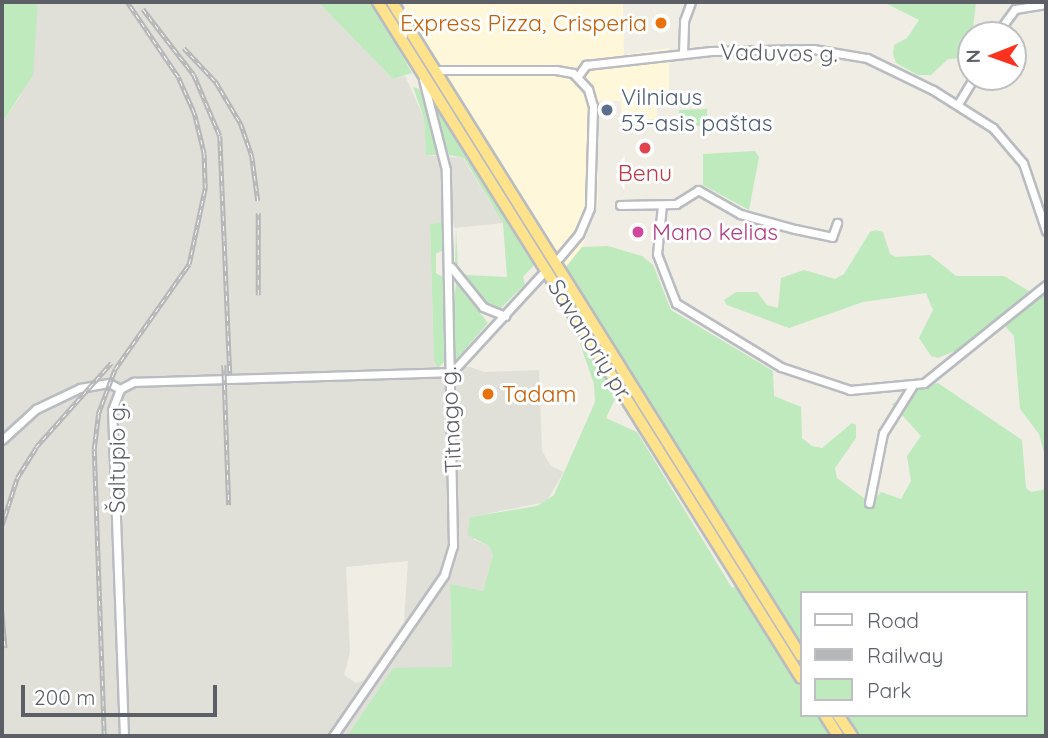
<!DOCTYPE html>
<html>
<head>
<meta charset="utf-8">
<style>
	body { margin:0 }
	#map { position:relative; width:1048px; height:738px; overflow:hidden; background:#f0ede4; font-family:Quicksand,sans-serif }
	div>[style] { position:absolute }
	.commercial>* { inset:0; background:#fff7da }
	.industrial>* { inset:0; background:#e0dfd8 }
	.green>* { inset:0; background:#beeabe }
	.roads { filter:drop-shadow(2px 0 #b9bcc1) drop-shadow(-2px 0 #b9bcc1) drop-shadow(0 2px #b9bcc1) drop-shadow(0 -2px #b9bcc1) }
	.minor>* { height:7px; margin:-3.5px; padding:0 3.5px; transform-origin:3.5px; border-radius:3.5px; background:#fff }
	.highway>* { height:10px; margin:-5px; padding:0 5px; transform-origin:5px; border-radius:5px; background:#ffe38c }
	.rail>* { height:4.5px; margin-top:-2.25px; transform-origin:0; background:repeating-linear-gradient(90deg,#fff 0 5px,#b5b6b7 0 10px); box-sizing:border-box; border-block:2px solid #b5b6b7 }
	.dots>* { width:19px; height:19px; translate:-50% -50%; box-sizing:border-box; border:4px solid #fff; border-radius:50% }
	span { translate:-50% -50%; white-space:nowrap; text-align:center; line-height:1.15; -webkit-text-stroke:6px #fff; paint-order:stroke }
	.food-label { font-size:23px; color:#c56008 }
	.right { translate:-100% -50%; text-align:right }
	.left { translate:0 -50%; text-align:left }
	.street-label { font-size:23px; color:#5c6066 }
	.service-label { font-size:23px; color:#4e5e75 }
	.health-label { font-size:23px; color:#be3a42 }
	.hotel-label { font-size:23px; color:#b23c85 }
	.frame { position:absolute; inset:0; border:4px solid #5c6066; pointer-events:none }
	.legend { position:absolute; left:800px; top:591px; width:228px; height:126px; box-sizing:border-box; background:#fff; border:2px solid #bebfc2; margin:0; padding:9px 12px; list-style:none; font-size:21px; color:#5c6066 }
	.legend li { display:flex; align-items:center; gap:14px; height:35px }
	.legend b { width:35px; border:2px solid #bebfc2 }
	.north { position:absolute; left:957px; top:21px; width:70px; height:70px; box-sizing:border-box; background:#fff; border:2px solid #bebfc2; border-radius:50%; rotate:269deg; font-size:19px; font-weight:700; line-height:28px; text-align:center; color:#5c6066 }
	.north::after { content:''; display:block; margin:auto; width:24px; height:32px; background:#fc321e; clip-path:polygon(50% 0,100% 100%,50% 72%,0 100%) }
	.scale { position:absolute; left:21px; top:685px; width:196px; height:32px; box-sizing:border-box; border:4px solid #5c6066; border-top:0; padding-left:9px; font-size:21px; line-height:24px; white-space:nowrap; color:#5c6066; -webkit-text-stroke:5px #fff; paint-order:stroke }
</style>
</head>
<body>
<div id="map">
	<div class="commercial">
		<div style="clip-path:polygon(401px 2px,623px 2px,624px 55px,669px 48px,669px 103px,657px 104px,657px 119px,622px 120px,621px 101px,597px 101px,598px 200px,582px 247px,565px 268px)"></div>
	</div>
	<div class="industrial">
		<div style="clip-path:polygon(evenodd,38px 2px,318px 2px,393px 79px,405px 76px,424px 118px,426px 155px,463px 158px,503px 223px,454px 228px,453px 221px,430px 224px,434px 362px,438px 368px,470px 367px,484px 372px,539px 370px,542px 451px,551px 466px,564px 472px,546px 502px,470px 517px,474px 540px,489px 546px,493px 555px,483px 591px,450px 585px,452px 668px,393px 668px,347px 736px,2px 736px,2px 123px,21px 95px,38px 2px,408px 561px,404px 622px,364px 680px,356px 683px,344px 675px,350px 652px,346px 567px,408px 561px)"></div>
	</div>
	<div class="green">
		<div style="clip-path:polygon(2px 2px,38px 2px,33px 75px,2px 123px)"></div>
		<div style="clip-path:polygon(318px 2px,371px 2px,412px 73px,393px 79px)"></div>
		<div style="clip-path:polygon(883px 2px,976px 2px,971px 47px,965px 58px,948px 59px,931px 75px,918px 75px,896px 63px,893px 54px,894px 45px,907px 38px,919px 20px)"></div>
		<div style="clip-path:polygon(413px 87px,419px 89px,433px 122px,440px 155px,426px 155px,424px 118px)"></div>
		<div style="clip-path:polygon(431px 96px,534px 265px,523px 277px,525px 284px,500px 309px,488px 305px,455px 268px,456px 227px,458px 269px,466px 275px,507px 277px,503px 223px,464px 158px,449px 155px)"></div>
		<div style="clip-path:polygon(707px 109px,707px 126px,679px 126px,679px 110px)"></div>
		<div style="clip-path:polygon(755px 151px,759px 157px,749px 210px,703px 185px,703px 154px)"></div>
		<div style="clip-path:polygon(444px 222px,443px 251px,436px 253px,436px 273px,443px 277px,448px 320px,446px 360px,438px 368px,434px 362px,430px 224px)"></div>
		<div style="clip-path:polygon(876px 230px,883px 232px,890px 254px,896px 257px,930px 255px,956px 276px,1004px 276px,1039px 297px,1046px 293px,1046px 460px,1039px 434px,1020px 409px,1014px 336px,1004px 325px,993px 325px,962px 348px,938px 358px,931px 356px,919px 338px,933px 310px,926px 293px,863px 302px,789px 328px,727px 305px,724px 300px,736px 292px,757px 292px,767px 305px,778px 308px,781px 278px,804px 270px,835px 279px,844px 274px,870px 232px)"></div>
		<div style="clip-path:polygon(evenodd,608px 246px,642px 256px,653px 265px,671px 310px,773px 371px,774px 396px,801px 407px,802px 438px,812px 446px,822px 448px,852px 423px,856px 425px,856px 438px,835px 468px,837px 478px,865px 499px,867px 507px,881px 492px,901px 499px,911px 481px,907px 456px,921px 436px,892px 404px,921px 387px,938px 383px,1022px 440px,1026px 488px,1031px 492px,1046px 489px,1046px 736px,347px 736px,393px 668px,452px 667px,450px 584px,483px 591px,493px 555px,489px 546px,468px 535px,470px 517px,537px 506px,554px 495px,595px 402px,594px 384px,574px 326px,616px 397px,606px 418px,637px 432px,732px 588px,756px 575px,565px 268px,582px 247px,608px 246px,801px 593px,1025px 593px,1025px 715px,801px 715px,801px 593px)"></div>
		<div style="clip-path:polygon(456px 283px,488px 323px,452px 364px,450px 346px)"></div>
	</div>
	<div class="roads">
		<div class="minor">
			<div style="left:996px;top:35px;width:32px;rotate:-54deg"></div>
			<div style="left:1015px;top:9px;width:31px;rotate:-9deg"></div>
			<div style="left:683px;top:53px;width:32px;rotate:-88deg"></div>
			<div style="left:684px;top:21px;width:20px;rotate:-70deg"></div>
			<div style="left:434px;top:70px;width:122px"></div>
			<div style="left:556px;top:70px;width:17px;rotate:10deg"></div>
			<div style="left:573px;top:73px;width:22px;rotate:47deg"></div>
			<div style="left:588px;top:89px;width:18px;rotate:74deg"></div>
			<div style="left:593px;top:106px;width:102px;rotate:91.7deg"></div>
			<div style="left:590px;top:208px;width:28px;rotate:113deg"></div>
			<div style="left:579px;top:234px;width:31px;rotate:130deg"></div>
			<div style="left:578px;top:76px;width:14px;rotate:-54deg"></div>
			<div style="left:586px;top:65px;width:126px;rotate:-6.4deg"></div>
			<div style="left:711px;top:51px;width:102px;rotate:-1.1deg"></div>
			<div style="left:813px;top:49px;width:55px;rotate:9.5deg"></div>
			<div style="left:867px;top:58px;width:73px;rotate:25.9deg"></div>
			<div style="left:933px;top:90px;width:71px;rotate:32.3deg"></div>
			<div style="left:993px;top:128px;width:46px;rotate:49.4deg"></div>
			<div style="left:1023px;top:163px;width:72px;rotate:71.3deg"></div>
			<div style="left:958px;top:104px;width:31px;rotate:-59deg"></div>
			<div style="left:620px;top:205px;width:56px;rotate:-1deg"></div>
			<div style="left:676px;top:204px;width:26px;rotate:-32deg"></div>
			<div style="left:698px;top:190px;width:48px;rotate:29.7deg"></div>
			<div style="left:740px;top:214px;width:57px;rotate:15.3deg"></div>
			<div style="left:795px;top:229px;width:38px;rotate:12deg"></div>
			<div style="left:832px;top:237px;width:15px;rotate:-70deg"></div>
			<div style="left:662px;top:205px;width:49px;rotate:95.8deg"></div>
			<div style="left:657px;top:254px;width:53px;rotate:68.8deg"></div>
			<div style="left:676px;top:303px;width:123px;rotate:31.4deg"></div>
			<div style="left:781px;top:367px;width:73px;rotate:18.4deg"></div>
			<div style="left:850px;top:390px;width:74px;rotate:-5.4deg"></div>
			<div style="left:924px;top:383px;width:156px;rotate:-38.8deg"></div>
			<div style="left:451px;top:267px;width:51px;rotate:51.3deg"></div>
			<div style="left:483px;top:307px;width:24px;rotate:22deg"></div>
			<div style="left:452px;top:372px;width:133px;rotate:-47.4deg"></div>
			<div style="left:2px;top:440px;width:46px;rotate:-42.4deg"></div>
			<div style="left:36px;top:409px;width:49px;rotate:-25.5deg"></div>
			<div style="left:80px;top:388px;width:29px;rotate:-10deg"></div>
			<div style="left:109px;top:383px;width:13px;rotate:29deg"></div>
			<div style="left:869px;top:503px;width:71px;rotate:-78.7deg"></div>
			<div style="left:883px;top:433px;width:57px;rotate:-58deg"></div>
			<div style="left:124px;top:736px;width:326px;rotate:-92.1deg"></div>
			<div style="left:112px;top:410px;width:22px;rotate:-69deg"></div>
			<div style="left:120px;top:389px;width:16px;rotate:-27deg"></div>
			<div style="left:134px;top:382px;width:318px;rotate:-1.8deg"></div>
			<div style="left:333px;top:736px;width:196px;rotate:-55.4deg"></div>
			<div style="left:444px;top:575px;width:30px;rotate:-73deg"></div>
			<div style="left:453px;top:546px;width:376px;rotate:-91.1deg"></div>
			<div style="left:446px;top:170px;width:94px;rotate:-104.2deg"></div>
		</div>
		<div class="highway">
			<div style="left:378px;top:2px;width:797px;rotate:57.96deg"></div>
			<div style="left:392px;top:2px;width:771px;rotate:57.98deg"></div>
			<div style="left:825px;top:715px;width:25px;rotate:58deg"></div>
			<div style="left:838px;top:715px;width:25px;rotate:56deg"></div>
		</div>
	</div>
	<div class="rail">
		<div style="left:143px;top:9px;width:83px;rotate:52.3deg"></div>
		<div style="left:194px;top:75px;width:66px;rotate:66.9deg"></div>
		<div style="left:220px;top:136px;width:238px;rotate:87.6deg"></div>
		<div style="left:184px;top:48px;width:47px;rotate:46.7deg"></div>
		<div style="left:216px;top:82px;width:49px;rotate:59.2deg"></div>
		<div style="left:241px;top:124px;width:34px;rotate:71deg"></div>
		<div style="left:252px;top:156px;width:45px;rotate:82.4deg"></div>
		<div style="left:258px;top:295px;width:82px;rotate:-90deg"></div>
		<div style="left:224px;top:365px;width:140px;rotate:88deg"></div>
		<div style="left:2px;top:525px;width:49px;rotate:-72.3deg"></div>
		<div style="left:17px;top:478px;width:36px;rotate:-58deg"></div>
		<div style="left:36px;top:447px;width:113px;rotate:-48.2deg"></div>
		<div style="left:2px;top:611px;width:37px;rotate:85deg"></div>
		<div style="left:104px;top:736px;width:287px;rotate:-92deg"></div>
		<div style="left:94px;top:449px;width:35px;rotate:-83deg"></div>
		<div style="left:98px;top:414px;width:48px;rotate:-69.3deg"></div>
		<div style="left:115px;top:369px;width:128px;rotate:-54.8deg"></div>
		<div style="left:189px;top:264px;width:78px;rotate:-78.1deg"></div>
		<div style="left:205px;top:188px;width:34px;rotate:-92deg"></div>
		<div style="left:204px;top:154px;width:42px;rotate:-103.7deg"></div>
		<div style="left:194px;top:113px;width:39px;rotate:-114deg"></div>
		<div style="left:178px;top:77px;width:91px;rotate:-124.2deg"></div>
	</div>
	<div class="dots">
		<div style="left:661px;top:23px;background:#e8710a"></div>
		<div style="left:607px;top:110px;background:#5c6f8a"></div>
		<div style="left:645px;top:148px;background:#e0444e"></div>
		<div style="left:638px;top:232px;background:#d1479c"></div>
		<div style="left:488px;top:394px;background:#e8710a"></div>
	</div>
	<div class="food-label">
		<span class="right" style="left:647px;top:23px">Express Pizza, Crisperia</span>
		<span class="left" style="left:502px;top:394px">Tadam</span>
	</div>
	<div class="street-label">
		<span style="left:779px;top:53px;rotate:1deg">Vaduvos g.</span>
		<span style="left:590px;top:340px;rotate:58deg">Savanorių pr.</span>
		<span style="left:451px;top:420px;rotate:-93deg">Titnago g.</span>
		<span style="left:117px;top:458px;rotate:-90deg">Šaltupio g.</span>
	</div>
	<div class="service-label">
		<span class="left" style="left:621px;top:110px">Vilniaus<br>53-asis paštas</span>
	</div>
	<div class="health-label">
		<span style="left:645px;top:173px">Benu</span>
	</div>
	<div class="hotel-label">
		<span class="left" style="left:652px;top:232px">Mano kelias</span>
	</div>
	<div class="frame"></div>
	<ul class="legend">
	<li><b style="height:9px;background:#fff"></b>Road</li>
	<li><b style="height:9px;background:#b5b6b7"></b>Railway</li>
	<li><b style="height:19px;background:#beeabe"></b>Park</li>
	</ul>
	<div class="north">N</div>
	<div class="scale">200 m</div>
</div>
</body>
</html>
